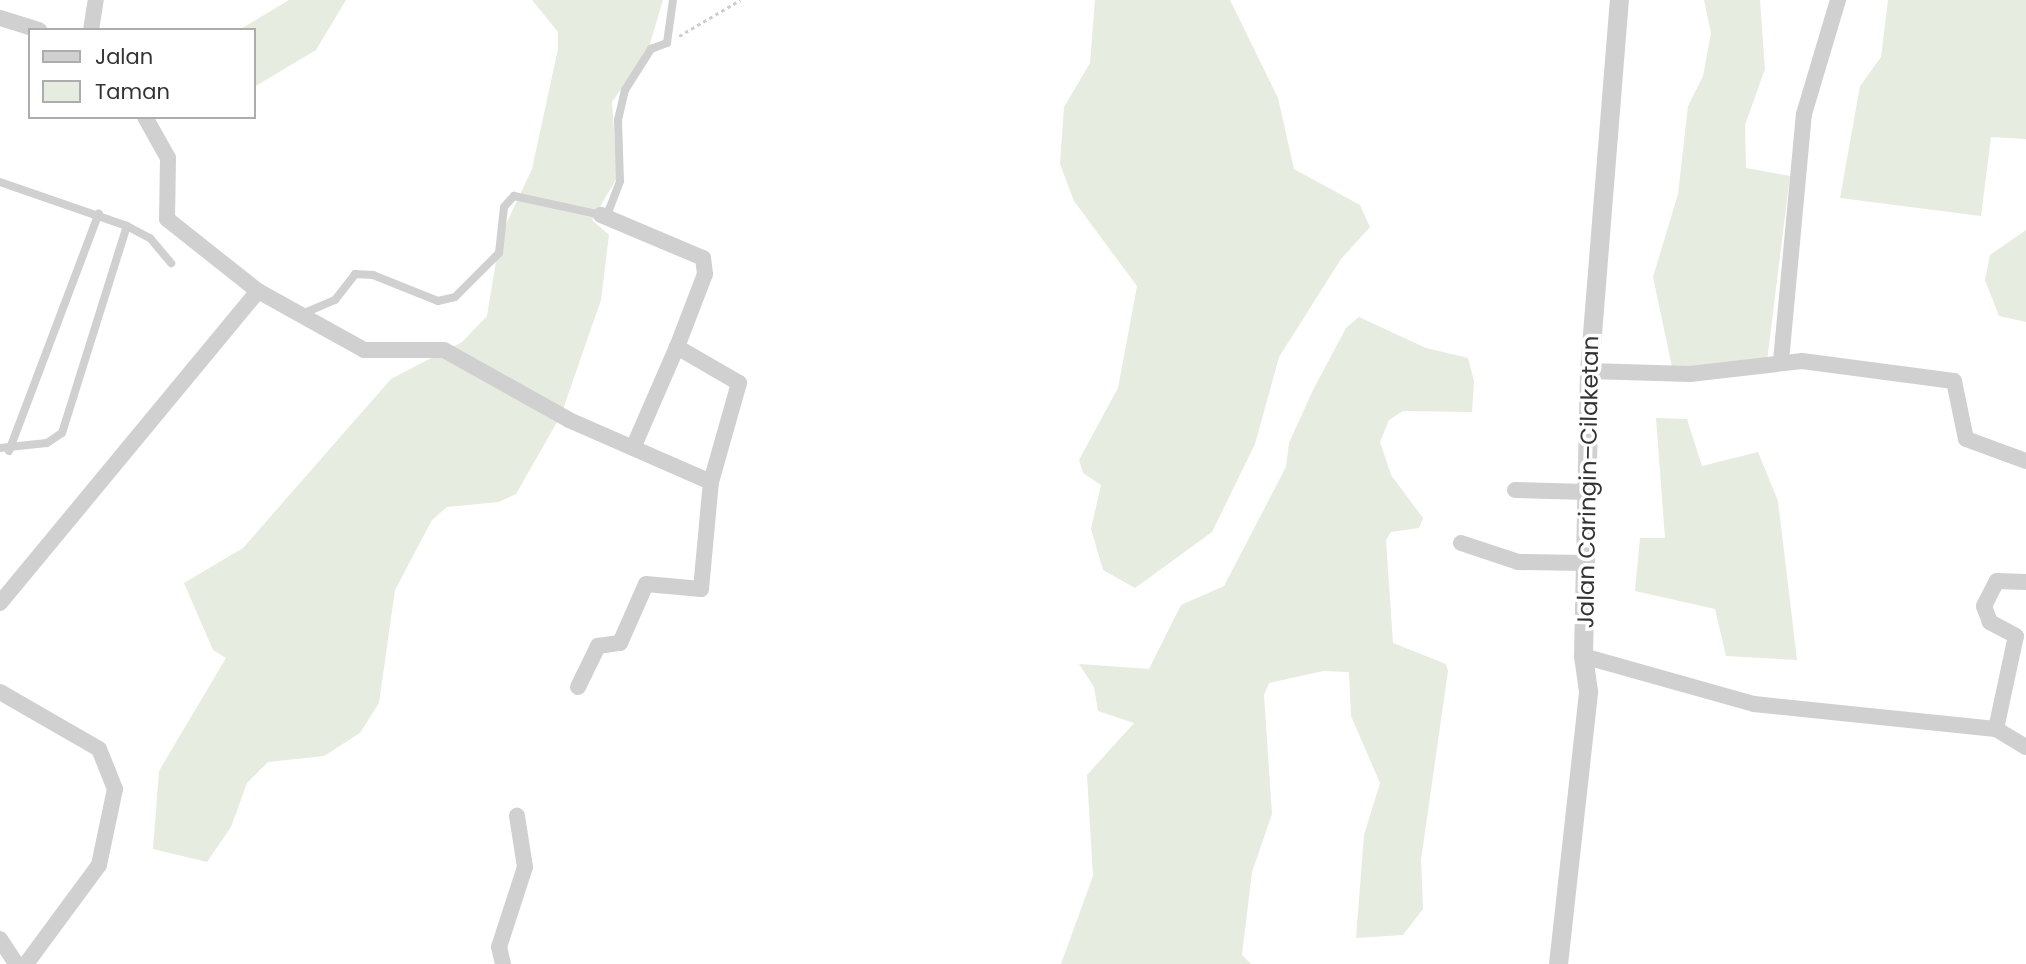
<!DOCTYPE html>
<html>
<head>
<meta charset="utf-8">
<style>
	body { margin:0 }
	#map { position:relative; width:2026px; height:964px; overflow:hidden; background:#fff; font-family:Poppins,sans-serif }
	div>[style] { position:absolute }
	.green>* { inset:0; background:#e6ecdf }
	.path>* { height:2.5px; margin-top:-1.25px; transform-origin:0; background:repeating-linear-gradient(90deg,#cdcdcd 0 3.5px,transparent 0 7px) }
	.service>* { height:8px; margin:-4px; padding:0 4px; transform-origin:4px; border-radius:4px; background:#d0d0d0 }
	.minor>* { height:16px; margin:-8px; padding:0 8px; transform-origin:8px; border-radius:8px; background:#d0d0d0 }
	.tertiary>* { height:19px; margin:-9.5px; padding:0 9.5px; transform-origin:9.5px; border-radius:9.5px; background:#d0d0d0 }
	span { translate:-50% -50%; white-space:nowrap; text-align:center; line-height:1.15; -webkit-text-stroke:7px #fff; paint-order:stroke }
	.street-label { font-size:23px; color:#333 }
	.legend { position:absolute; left:28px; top:28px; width:228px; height:91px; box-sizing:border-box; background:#fff; border:2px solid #adadad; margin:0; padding:9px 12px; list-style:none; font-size:21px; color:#333 }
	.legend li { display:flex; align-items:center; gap:14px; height:35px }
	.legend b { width:35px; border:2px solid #adadad }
</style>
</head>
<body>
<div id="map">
	<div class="green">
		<div style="clip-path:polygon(289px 0,346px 0,316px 50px,254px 87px,254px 30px,239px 30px)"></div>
		<div style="clip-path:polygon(532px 0,663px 0,648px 50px,612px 102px,617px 178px,592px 220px,609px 235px,601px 300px,561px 415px,516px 494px,499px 502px,447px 507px,432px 520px,395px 590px,379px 703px,360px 733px,324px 756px,268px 762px,247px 783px,231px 827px,207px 862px,153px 849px,159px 771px,226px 658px,213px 650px,184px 583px,243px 548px,391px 379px,462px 342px,487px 316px,500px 237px,532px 169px,558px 49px,558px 32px)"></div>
		<div style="clip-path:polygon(1095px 0,1230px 0,1278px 98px,1294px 169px,1360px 205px,1370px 227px,1341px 259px,1279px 357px,1255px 444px,1212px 532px,1135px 588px,1103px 570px,1091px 529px,1101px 485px,1083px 473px,1079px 460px,1118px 388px,1137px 286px,1074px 201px,1060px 164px,1064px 107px,1090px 63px)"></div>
		<div style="clip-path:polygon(1704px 0,1760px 0,1765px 69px,1745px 125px,1746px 168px,1790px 176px,1767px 361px,1675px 381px,1653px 277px,1678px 194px,1688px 106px,1703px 76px,1711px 33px)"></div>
		<div style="clip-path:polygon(1888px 0,2026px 0,2026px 139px,1991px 137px,1981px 216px,1840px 198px,1860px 86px,1881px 57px)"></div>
		<div style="clip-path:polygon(2026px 230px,2026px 322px,1999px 316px,1985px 280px,1990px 255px)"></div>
		<div style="clip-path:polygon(1359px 317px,1426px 348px,1468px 358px,1474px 381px,1472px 412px,1403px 411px,1389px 420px,1380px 442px,1391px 475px,1423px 518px,1419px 528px,1391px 532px,1386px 540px,1393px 643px,1446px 664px,1448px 671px,1421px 860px,1423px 909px,1403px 935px,1356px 938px,1364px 835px,1380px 783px,1351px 716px,1349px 672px,1323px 671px,1269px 683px,1264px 695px,1272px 814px,1252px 872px,1242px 955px,1251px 964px,1061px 964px,1093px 876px,1087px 775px,1134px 723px,1098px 711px,1094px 687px,1079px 664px,1149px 669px,1181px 605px,1224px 586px,1286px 467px,1289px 443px,1313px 390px,1346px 328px)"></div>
		<div style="clip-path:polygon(1656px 418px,1687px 419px,1702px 466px,1758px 452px,1778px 501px,1797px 660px,1726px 656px,1715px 609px,1635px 591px,1640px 538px,1665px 538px)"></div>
	</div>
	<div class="path">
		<div style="left:679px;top:36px;width:71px;rotate:-30.5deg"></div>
	</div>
	<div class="service">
		<div style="left:0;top:182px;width:134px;rotate:19.1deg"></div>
		<div style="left:127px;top:226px;width:26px;rotate:28deg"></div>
		<div style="left:150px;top:238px;width:33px;rotate:50deg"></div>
		<div style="left:302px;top:314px;width:36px;rotate:-23deg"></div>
		<div style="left:335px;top:300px;width:33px;rotate:-52deg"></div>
		<div style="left:355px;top:274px;width:18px;rotate:3deg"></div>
		<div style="left:373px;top:275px;width:70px;rotate:21.8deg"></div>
		<div style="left:438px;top:301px;width:17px;rotate:-13deg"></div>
		<div style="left:455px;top:297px;width:62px;rotate:-45deg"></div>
		<div style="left:499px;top:253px;width:46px;rotate:-83.8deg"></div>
		<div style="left:504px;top:207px;width:15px;rotate:-48deg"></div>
		<div style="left:514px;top:196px;width:89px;rotate:12.3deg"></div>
		<div style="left:601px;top:215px;width:9px;rotate:-32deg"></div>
		<div style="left:609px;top:210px;width:31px;rotate:-69deg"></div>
		<div style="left:620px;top:181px;width:61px;rotate:-91.9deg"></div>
		<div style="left:618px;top:120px;width:31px;rotate:-77deg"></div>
		<div style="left:625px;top:90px;width:49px;rotate:-57.6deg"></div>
		<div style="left:651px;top:49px;width:17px;rotate:-21deg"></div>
		<div style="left:667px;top:43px;width:43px;rotate:-82.1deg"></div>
		<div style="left:0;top:448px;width:47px;rotate:-6.1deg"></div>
		<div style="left:47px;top:443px;width:18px;rotate:-34deg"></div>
		<div style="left:62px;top:433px;width:217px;rotate:-72.6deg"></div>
		<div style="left:9px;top:451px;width:254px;rotate:-69.3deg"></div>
	</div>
	<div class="minor">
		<div style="left:0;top:18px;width:41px;rotate:17.1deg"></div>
		<div style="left:91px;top:30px;width:30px;rotate:-81deg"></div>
		<div style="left:145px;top:117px;width:47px;rotate:60.7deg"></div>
		<div style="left:168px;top:158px;width:61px;rotate:90.9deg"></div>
		<div style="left:167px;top:219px;width:116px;rotate:38.4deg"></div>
		<div style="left:258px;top:291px;width:121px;rotate:29.1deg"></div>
		<div style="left:364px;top:350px;width:80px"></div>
		<div style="left:444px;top:350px;width:143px;rotate:29.2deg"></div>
		<div style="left:569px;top:420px;width:155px;rotate:23.6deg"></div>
		<div style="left:1781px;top:361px;width:248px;rotate:-84.7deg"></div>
		<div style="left:1804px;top:114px;width:119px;rotate:-73.4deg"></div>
		<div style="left:1589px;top:371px;width:101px;rotate:1.7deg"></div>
		<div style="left:1690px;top:374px;width:113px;rotate:-6.6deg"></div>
		<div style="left:1802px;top:361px;width:153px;rotate:7.5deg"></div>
		<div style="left:1954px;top:381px;width:59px;rotate:78.3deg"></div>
		<div style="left:1966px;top:439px;width:64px;rotate:20.1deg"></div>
		<div style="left:633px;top:448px;width:110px;rotate:-66.5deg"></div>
		<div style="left:1515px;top:490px;width:72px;rotate:1.6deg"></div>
		<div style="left:1461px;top:543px;width:60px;rotate:18.4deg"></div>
		<div style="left:1518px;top:562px;width:67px;rotate:0.9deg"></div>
		<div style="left:0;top:603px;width:405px;rotate:-50.4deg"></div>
		<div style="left:1583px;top:656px;width:178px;rotate:15.7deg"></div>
		<div style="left:1754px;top:704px;width:243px;rotate:5.9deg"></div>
		<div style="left:1996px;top:729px;width:35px;rotate:31deg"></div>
		<div style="left:578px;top:687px;width:46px;rotate:-64deg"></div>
		<div style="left:598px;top:646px;width:22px;rotate:-8deg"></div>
		<div style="left:620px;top:643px;width:64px;rotate:-66.2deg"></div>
		<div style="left:646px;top:584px;width:55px;rotate:5.2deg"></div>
		<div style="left:701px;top:589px;width:107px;rotate:-84.7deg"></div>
		<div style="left:711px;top:482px;width:103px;rotate:-74.2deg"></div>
		<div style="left:739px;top:383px;width:72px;rotate:-149.9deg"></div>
		<div style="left:677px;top:347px;width:78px;rotate:-69deg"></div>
		<div style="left:705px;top:274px;width:16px;rotate:-97deg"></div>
		<div style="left:703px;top:258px;width:111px;rotate:-157.1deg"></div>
		<div style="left:0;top:692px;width:114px;rotate:29.9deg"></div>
		<div style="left:99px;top:749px;width:43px;rotate:68.2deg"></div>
		<div style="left:115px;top:789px;width:78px;rotate:101.9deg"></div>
		<div style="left:99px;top:865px;width:123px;rotate:126.4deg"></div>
		<div style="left:1996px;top:729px;width:95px;rotate:-77.9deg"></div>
		<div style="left:2016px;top:636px;width:30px;rotate:-152deg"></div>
		<div style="left:1990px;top:622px;width:17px;rotate:-111deg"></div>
		<div style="left:1984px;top:606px;width:28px;rotate:-63deg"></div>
		<div style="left:1997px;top:581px;width:29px;rotate:2deg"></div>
		<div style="left:0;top:939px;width:30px;rotate:57deg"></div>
		<div style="left:503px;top:964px;width:17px;rotate:-103deg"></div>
		<div style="left:499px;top:947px;width:84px;rotate:-72deg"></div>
		<div style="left:525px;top:867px;width:52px;rotate:-98.9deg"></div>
	</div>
	<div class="tertiary">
		<div style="left:1558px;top:964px;width:275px;rotate:-83.7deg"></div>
		<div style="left:1588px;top:691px;width:35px;rotate:-98deg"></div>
		<div style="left:1583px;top:656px;width:285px;rotate:-88.8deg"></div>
		<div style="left:1589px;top:371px;width:372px;rotate:-85.4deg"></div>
	</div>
	<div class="street-label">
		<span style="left:1588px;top:482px;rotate:-89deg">Jalan Caringin–Cilaketan</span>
	</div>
	<ul class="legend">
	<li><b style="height:9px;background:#d0d0d0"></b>Jalan</li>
	<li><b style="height:19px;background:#e6ecdf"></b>Taman</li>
	</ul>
</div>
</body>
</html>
